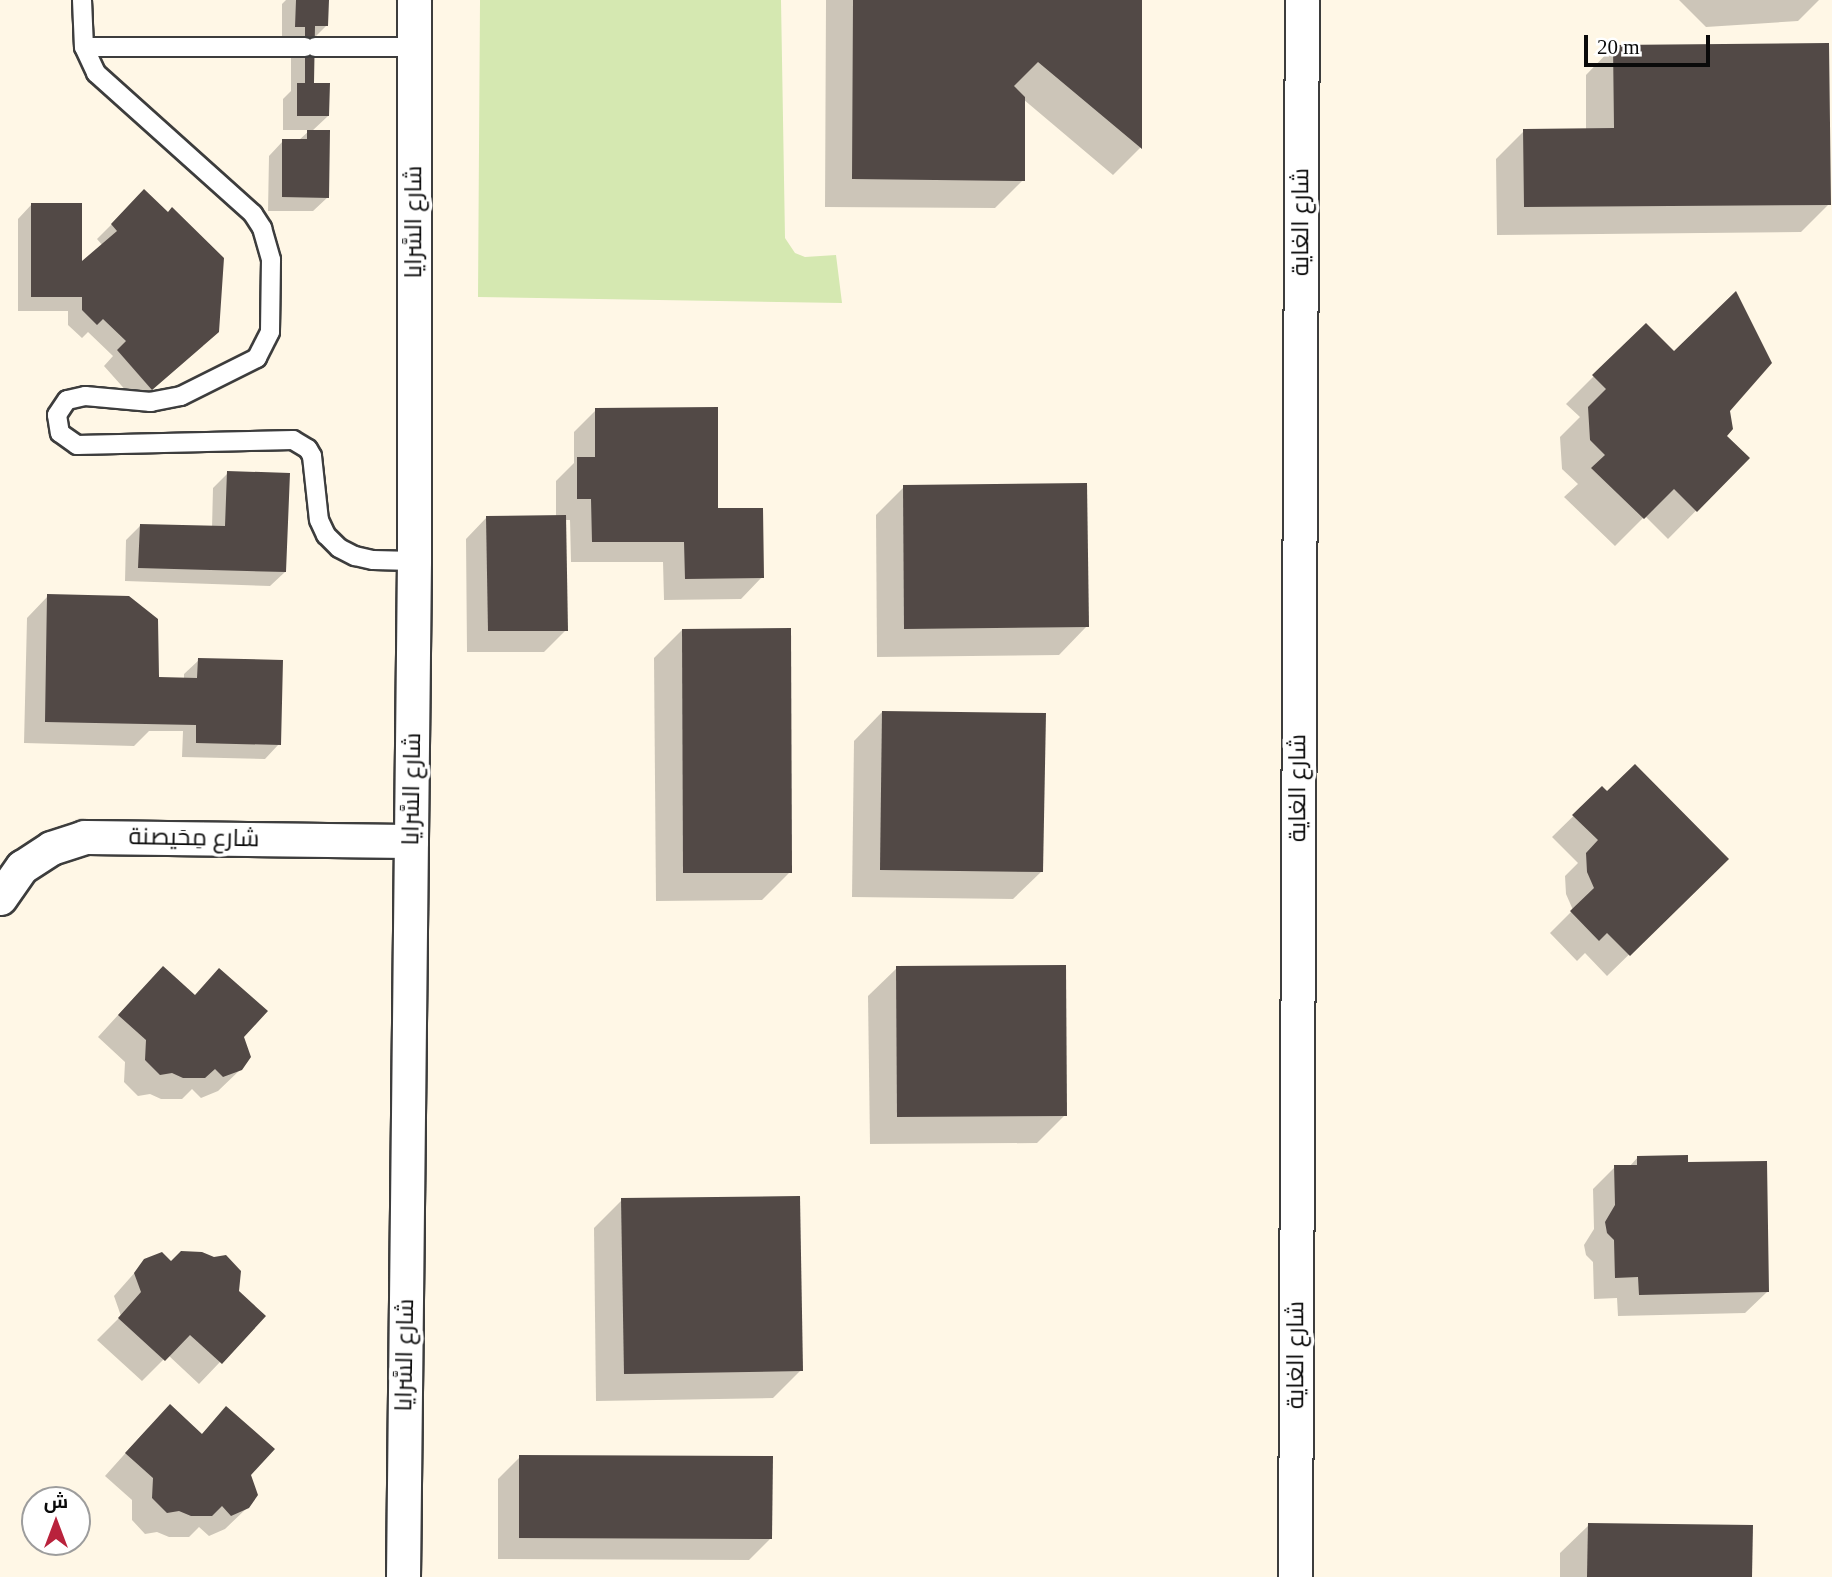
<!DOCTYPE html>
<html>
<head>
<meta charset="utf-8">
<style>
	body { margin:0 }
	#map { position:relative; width:1832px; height:1577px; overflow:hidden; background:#fff7e6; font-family:"Times New Roman",Cairo,serif }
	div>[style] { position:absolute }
	.green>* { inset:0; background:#d5e8b1 }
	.shadow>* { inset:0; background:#0003 }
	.building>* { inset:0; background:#524946 }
	.roads { filter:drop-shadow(2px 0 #3d3d3d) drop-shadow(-2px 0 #3d3d3d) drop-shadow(0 2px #3d3d3d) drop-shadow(0 -2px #3d3d3d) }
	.lane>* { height:18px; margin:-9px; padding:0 9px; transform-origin:9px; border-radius:9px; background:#fff }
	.street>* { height:33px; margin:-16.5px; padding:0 16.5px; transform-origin:16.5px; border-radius:16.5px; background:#fff }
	span { translate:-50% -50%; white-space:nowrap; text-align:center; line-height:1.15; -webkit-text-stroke:7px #fff; paint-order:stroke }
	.street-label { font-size:24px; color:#0a0a0a }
	.north { position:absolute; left:21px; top:1486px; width:70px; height:70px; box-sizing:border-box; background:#fff; border:2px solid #9d9d9d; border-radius:50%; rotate:0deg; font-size:19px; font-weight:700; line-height:28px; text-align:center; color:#0a0a0a }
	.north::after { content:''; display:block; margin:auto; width:24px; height:32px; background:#b9223c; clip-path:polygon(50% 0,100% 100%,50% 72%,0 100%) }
	.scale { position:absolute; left:1584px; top:35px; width:126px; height:32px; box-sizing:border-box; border:4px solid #0a0a0a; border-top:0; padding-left:9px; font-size:21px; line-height:24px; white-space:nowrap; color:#0a0a0a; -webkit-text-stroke:5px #fff; paint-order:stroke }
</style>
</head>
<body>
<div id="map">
	<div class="green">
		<div style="clip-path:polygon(480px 0,781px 0,785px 238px,795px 253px,805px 257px,836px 255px,842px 303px,478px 297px)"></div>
	</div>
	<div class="shadow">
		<div style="clip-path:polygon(286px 0,327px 0,326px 26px,313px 39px,312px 84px,328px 116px,311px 132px,328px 197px,313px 211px,268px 211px,269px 156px,283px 141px,298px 141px,310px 130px,283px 130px,283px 99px,291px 91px,291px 41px,282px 41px,282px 4px)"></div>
		<div style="clip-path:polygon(826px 0,1141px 0,1140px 148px,1113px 175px,1023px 99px,1023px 180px,995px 208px,825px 207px)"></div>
		<div style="clip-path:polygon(1679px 0,1819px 0,1798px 21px,1706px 27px)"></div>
		<div style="clip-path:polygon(1614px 46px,1829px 204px,1801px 232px,1497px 235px,1496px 159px,1524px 131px,1586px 130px,1586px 75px)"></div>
		<div style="clip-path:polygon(144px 192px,203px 346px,137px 403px,104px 366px,113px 356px,88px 332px,82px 338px,68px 325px,68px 311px,18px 311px,18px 219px,32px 204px,80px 265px,103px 246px,97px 239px)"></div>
		<div style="clip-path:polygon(1594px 376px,1728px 410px,1724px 436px,1748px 458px,1668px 539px,1645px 516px,1615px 546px,1564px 497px,1578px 484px,1562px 469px,1560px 437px,1580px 417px,1566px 404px)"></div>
		<div style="clip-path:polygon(596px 410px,716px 510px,762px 577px,741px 599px,664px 600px,663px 562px,571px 562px,570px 520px,565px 520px,566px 630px,544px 652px,467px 652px,466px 539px,487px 517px,556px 517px,556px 481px,574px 463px,574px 432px)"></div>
		<div style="clip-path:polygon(228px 473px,285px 572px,270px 586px,125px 581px,126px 540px,140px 526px,212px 528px,213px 488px)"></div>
		<div style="clip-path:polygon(904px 487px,1087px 626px,1059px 655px,877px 657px,876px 515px)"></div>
		<div style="clip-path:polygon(48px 596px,156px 682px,184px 679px,184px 674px,199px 660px,279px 744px,265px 759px,182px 757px,183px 731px,149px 731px,134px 746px,24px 743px,27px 618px)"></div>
		<div style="clip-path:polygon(682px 630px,790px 872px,762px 900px,656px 901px,654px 658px)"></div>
		<div style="clip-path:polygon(882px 712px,1042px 871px,1013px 899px,852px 897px,854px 741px)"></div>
		<div style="clip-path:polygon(1602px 788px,1727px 859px,1607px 976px,1585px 953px,1577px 961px,1550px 933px,1573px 910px,1566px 894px,1565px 876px,1578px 863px,1552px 837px)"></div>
		<div style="clip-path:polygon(897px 968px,1065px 1115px,1037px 1143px,870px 1144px,868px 996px)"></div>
		<div style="clip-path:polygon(141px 990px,194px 996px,242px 1037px,241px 1069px,218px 1091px,201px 1098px,192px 1089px,182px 1099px,161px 1099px,150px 1094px,138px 1096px,124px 1082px,125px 1062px,98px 1037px)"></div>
		<div style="clip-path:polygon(1638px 1157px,1687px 1164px,1767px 1292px,1745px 1313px,1618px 1316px,1617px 1298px,1594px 1299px,1593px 1262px,1586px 1255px,1584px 1245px,1594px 1229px,1593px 1189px,1615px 1167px,1629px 1167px)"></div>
		<div style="clip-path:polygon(622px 1200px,801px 1370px,773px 1398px,596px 1401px,594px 1228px)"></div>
		<div style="clip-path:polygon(145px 1261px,171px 1263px,237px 1292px,264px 1316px,199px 1384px,168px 1355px,142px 1381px,97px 1340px,121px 1316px,114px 1296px)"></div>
		<div style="clip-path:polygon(226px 1409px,249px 1475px,248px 1507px,225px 1529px,209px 1536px,199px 1527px,189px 1537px,169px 1537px,157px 1532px,145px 1534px,132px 1520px,132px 1500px,105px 1476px,148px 1428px,201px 1435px)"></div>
		<div style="clip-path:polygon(520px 1457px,771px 1538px,749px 1560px,498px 1559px,498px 1479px)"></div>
		<div style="clip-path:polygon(1589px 1525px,1750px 1577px,1560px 1577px,1560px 1553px)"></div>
	</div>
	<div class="building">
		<div style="clip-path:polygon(296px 0,329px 0,328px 26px,315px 26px,314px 83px,330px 83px,329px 116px,297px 116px,297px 83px,305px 83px,305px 27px,295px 27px)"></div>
		<div style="clip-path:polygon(853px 0,1142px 0,1142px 149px,1038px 62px,1014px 86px,1025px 97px,1025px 181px,852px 179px)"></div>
		<div style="clip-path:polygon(1829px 43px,1831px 205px,1524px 207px,1523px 129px,1614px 128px,1613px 45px)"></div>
		<div style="clip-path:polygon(307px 130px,330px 130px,329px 198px,282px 197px,282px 139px,307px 139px)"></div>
		<div style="clip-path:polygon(144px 189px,168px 212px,172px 207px,224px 258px,219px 332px,152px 390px,117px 350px,126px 341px,103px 319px,97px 325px,82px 310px,82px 297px,31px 297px,31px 203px,82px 203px,82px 261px,117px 231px,111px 224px)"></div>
		<div style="clip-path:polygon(1736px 291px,1772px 363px,1730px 411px,1733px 429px,1727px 436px,1750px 458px,1697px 512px,1674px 489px,1644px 519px,1591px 468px,1605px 455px,1590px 440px,1588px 407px,1606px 389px,1592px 375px,1646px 323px,1674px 351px)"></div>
		<div style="clip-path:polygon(718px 407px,718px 508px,763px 508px,764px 578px,685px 579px,684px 542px,592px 542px,591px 499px,577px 499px,577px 457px,595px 457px,595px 408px)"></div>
		<div style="clip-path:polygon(227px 471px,290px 473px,286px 572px,138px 568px,140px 524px,225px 526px)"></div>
		<div style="clip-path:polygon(1087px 483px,1089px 627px,904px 629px,903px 485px)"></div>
		<div style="clip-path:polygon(566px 515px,568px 631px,488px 631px,486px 516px)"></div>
		<div style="clip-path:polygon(47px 594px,129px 596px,158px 619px,159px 677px,197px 678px,198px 658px,283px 660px,281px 745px,196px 743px,196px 725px,45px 722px)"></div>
		<div style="clip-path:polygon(791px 628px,792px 873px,683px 873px,682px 629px)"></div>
		<div style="clip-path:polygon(882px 711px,1046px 713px,1043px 872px,880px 870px)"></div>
		<div style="clip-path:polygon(1635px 764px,1729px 859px,1630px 956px,1607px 933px,1599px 941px,1570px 911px,1594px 888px,1587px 872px,1586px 853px,1598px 840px,1572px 815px,1602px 786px,1607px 791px)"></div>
		<div style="clip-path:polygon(1066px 965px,1067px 1116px,897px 1117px,896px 966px)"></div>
		<div style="clip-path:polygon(163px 966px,195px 995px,219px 968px,268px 1011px,244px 1037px,251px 1057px,242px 1070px,223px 1077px,215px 1069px,205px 1078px,183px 1078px,172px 1073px,160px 1075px,145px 1060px,146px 1040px,118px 1015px)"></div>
		<div style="clip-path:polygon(1688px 1155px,1688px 1162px,1767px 1161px,1769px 1292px,1639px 1295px,1638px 1277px,1615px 1278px,1614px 1240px,1607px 1233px,1605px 1222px,1615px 1205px,1614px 1165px,1637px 1165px,1637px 1156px)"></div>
		<div style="clip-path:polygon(800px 1196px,803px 1371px,624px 1374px,621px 1198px)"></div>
		<div style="clip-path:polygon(181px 1251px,202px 1252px,214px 1257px,226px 1255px,241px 1271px,239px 1291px,266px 1316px,222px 1364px,190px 1335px,165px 1361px,118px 1318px,141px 1292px,134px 1273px,144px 1259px,162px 1252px,171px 1261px)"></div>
		<div style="clip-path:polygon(170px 1404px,202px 1434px,226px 1406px,275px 1449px,251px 1475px,258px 1495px,249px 1508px,231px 1516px,222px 1506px,212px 1516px,191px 1516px,179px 1511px,167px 1513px,152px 1498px,153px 1478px,125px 1453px)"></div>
		<div style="clip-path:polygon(519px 1455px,773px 1456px,772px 1539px,519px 1538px)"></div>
		<div style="clip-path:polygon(1588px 1523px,1753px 1525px,1752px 1577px,1587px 1577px)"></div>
	</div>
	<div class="roads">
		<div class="lane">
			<div style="left:82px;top:0;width:47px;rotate:87.6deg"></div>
			<div style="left:84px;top:47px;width:29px;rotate:65deg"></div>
			<div style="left:96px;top:73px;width:211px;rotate:41.9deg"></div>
			<div style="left:253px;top:214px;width:17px;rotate:57deg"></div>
			<div style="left:262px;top:228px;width:33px;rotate:74deg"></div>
			<div style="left:271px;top:260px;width:72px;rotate:90.8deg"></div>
			<div style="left:270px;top:332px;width:29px;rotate:117deg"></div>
			<div style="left:257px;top:358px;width:85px;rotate:153.4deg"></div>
			<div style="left:181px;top:396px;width:31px;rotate:169deg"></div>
			<div style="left:151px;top:402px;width:66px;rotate:-174.8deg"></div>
			<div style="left:85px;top:396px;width:18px;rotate:167deg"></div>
			<div style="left:67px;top:400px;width:18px;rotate:124deg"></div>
			<div style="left:57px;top:415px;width:18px;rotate:81deg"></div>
			<div style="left:60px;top:433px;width:21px;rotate:35deg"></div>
			<div style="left:77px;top:445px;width:216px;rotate:-1.3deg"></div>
			<div style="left:293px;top:440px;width:17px;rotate:31deg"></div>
			<div style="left:308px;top:449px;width:8px;rotate:60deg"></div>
			<div style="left:312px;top:456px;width:64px;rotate:83.8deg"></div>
			<div style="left:319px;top:520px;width:17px;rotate:65deg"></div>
			<div style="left:326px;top:535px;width:18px;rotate:45deg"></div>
			<div style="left:339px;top:548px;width:18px;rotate:27deg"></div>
			<div style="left:355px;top:556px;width:18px;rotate:13deg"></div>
			<div style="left:373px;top:560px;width:41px;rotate:1.4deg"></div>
			<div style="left:84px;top:47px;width:221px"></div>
			<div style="left:315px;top:47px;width:99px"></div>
		</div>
		<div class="street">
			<div style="left:0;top:898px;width:38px;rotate:-55deg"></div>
			<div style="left:22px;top:867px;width:35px;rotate:-33deg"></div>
			<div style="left:51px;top:848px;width:35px;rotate:-18deg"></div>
			<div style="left:84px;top:837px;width:327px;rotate:0.7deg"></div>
			<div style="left:403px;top:1577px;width:1016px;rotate:-89.38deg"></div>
			<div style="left:414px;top:561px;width:561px;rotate:-90deg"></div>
			<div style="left:1295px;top:1577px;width:1577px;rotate:-89.75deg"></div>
		</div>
	</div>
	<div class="street-label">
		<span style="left:414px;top:222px;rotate:-90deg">شارع السَّرايا</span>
		<span style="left:1301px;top:222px;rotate:-90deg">شارع الغاية</span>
		<span style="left:1298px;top:788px;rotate:-90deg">شارع الغاية</span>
		<span style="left:412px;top:789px;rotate:-89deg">شارع السَّرايا</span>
		<span style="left:194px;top:838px;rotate:1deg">شارع مِحَيصنة</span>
		<span style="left:405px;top:1355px;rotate:-89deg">شارع السَّرايا</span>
		<span style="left:1296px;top:1355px;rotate:-90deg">شارع الغاية</span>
	</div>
	<div class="north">ش</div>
	<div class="scale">20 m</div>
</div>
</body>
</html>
